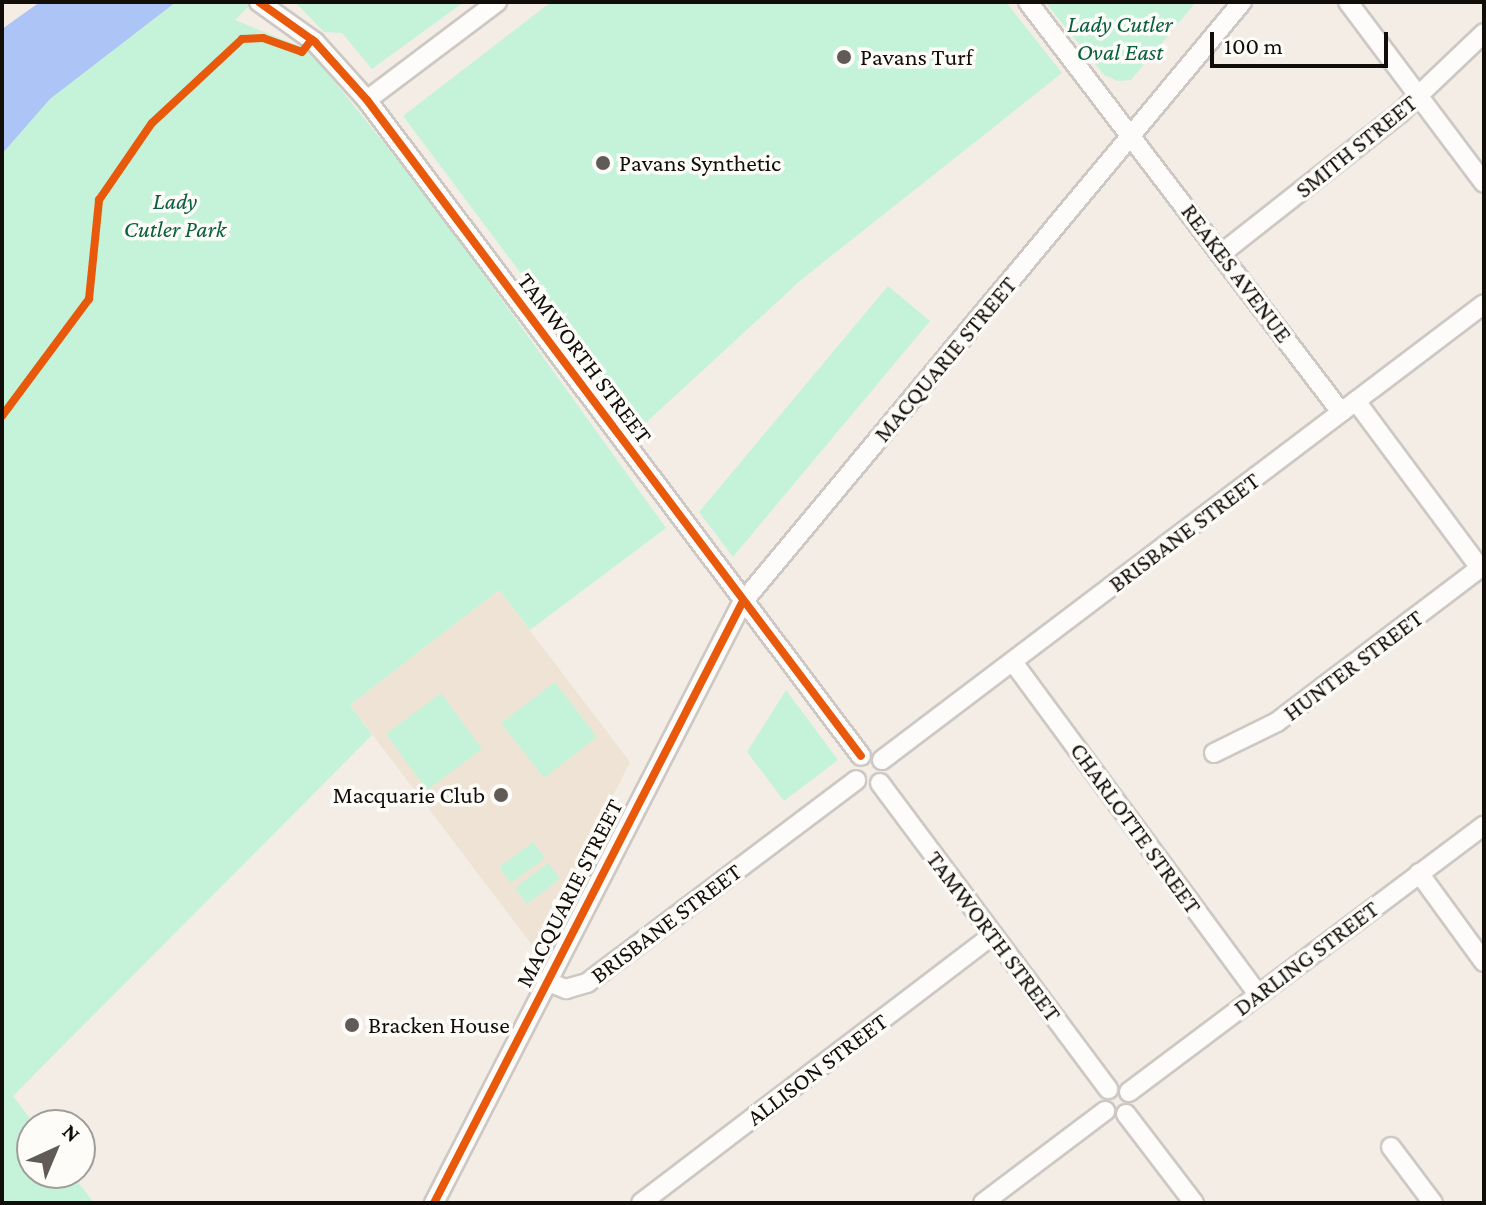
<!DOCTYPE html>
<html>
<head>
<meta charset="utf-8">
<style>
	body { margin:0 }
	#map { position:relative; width:1486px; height:1205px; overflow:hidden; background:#f3ede6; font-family:"Crimson Pro",serif }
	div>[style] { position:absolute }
	.built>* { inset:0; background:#efe3d6 }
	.green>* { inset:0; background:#c5f3d9 }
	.water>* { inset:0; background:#acc4f6 }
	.roads { filter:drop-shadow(2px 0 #cdc8c3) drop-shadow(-2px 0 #cdc8c3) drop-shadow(0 2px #cdc8c3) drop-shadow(0 -2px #cdc8c3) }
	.minor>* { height:18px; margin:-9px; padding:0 9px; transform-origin:9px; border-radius:9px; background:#fdfcfb }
	.cycleway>* { height:8px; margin:-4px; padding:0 4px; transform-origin:4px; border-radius:4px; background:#e8590c }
	.dots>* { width:22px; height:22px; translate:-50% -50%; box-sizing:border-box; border:4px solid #fefcf9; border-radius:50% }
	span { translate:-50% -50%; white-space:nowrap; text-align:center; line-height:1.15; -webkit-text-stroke:7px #fefcf9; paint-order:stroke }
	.park-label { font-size:24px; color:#095d41; font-style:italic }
	.poi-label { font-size:24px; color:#110d09 }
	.left { translate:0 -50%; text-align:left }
	.right { translate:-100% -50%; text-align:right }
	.street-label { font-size:24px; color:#110d09 }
	.frame { position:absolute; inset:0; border:4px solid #110d09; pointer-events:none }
	.north { position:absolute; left:16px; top:1109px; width:80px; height:80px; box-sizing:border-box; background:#fefcf9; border:2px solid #9f9c99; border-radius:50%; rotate:44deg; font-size:22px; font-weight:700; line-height:32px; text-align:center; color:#110d09 }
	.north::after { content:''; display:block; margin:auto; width:28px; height:36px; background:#605b56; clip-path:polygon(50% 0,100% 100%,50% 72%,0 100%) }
	.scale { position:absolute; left:1210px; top:32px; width:178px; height:36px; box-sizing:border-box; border:4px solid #110d09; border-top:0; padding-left:10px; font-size:24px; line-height:28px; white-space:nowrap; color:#110d09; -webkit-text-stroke:6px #fefcf9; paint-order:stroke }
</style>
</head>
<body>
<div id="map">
	<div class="built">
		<div style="clip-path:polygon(499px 590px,630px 762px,535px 949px,350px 705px)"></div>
	</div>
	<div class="green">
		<div style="clip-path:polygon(176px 2px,253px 2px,235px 20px,309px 50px,430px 200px,666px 528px,530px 630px,499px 590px,350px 705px,372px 735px,13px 1096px,35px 1125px,32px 1173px,71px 1173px,94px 1203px,2px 1203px,2px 154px,50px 99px)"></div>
		<div style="clip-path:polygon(295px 2px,464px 2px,372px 69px,342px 33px,324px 32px)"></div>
		<div style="clip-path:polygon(551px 2px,1006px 2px,1062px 73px,801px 280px,638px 430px,403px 116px)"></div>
		<div style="clip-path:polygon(1045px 2px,1196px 2px,1131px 80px,1118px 81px,1104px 75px)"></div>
		<div style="clip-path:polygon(888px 286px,930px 321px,733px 557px,699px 512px)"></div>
		<div style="clip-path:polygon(555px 682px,597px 737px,544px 778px,501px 723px)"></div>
		<div style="clip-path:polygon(786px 690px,838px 760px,784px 801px,747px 752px)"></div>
		<div style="clip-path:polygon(441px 693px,482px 749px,427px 790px,386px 734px)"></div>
		<div style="clip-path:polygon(533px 842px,545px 858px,511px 883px,499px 867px)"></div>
		<div style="clip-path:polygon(548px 863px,560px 879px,527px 904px,515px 888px)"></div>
	</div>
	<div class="water">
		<div style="clip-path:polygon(40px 2px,176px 2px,50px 99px,2px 154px,2px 29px)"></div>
	</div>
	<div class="roads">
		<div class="minor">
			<div style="left:259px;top:2px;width:69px;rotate:35.5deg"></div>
			<div style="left:315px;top:42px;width:78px;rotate:48.1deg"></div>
			<div style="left:367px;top:100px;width:821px;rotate:53.02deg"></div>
			<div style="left:1028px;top:2px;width:516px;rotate:52.64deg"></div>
			<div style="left:1348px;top:2px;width:226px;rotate:53.1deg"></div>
			<div style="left:367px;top:100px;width:163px;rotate:-37deg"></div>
			<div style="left:1222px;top:253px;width:226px;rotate:-38.2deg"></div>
			<div style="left:1400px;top:113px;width:116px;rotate:-43.6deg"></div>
			<div style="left:1356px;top:401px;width:208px;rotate:53.4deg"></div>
			<div style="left:1013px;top:662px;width:413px;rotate:53.6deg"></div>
			<div style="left:1214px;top:753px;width:70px;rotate:-26.2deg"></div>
			<div style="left:1277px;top:722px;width:260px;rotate:-37.2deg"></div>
			<div style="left:882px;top:760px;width:755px;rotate:-37.14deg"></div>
			<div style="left:880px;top:783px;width:382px;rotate:53.3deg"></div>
			<div style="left:1419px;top:873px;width:110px;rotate:53.9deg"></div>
			<div style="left:546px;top:981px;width:22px;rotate:22deg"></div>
			<div style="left:566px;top:989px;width:22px;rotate:-16deg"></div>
			<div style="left:587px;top:983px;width:337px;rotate:-37deg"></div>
			<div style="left:1129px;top:1092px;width:444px;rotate:-36.9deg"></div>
			<div style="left:1126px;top:1114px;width:112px;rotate:52.6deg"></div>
			<div style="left:1391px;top:1147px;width:70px;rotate:53.1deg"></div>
			<div style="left:434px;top:1203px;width:674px;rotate:-62.83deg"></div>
			<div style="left:742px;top:603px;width:782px;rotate:-50.24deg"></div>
			<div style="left:641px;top:1203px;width:442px;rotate:-37.3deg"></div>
			<div style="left:983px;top:1203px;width:153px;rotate:-37deg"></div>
		</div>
	</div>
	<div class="cycleway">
		<div style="left:259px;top:2px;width:69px;rotate:35.5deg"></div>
		<div style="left:315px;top:42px;width:78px;rotate:48.1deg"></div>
		<div style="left:367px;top:100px;width:821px;rotate:53.02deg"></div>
		<div style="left:2px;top:416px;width:146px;rotate:-53.4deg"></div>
		<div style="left:89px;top:299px;width:100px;rotate:-84.2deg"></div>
		<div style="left:99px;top:200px;width:93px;rotate:-55.5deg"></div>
		<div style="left:152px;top:123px;width:123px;rotate:-43deg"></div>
		<div style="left:242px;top:39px;width:21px;rotate:-3deg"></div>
		<div style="left:263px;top:38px;width:41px;rotate:19.7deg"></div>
		<div style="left:302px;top:52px;width:16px;rotate:-52deg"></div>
		<div style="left:434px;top:1203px;width:674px;rotate:-62.83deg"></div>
	</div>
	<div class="dots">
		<div style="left:844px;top:57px;background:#605b56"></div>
		<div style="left:603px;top:163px;background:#605b56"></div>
		<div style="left:501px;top:795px;background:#605b56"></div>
		<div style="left:352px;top:1025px;background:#605b56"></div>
	</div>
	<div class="park-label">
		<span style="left:1120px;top:38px">Lady Cutler<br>Oval East</span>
		<span style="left:175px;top:215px">Lady<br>Cutler Park</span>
	</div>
	<div class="poi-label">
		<span class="left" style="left:860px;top:57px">Pavans Turf</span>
		<span class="left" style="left:619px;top:163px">Pavans Synthetic</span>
		<span class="right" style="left:485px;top:795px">Macquarie Club</span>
		<span class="left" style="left:368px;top:1025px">Bracken House</span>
	</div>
	<div class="street-label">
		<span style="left:1356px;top:146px;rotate:-39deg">SMITH STREET</span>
		<span style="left:1237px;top:273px;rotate:53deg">REAKES AVENUE</span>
		<span style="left:585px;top:358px;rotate:53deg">TAMWORTH STREET</span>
		<span style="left:945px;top:359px;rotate:-50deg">MACQUARIE STREET</span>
		<span style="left:1184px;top:532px;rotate:-37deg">BRISBANE STREET</span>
		<span style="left:1353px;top:665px;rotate:-37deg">HUNTER STREET</span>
		<span style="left:1136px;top:828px;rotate:54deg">CHARLOTTE STREET</span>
		<span style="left:569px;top:893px;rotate:-63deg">MACQUARIE STREET</span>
		<span style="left:666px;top:923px;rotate:-37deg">BRISBANE STREET</span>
		<span style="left:994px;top:936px;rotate:53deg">TAMWORTH STREET</span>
		<span style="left:1306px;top:958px;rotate:-37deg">DARLING STREET</span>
		<span style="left:817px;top:1069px;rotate:-37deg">ALLISON STREET</span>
	</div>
	<div class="frame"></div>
	<div class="north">N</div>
	<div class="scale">100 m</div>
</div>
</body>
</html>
